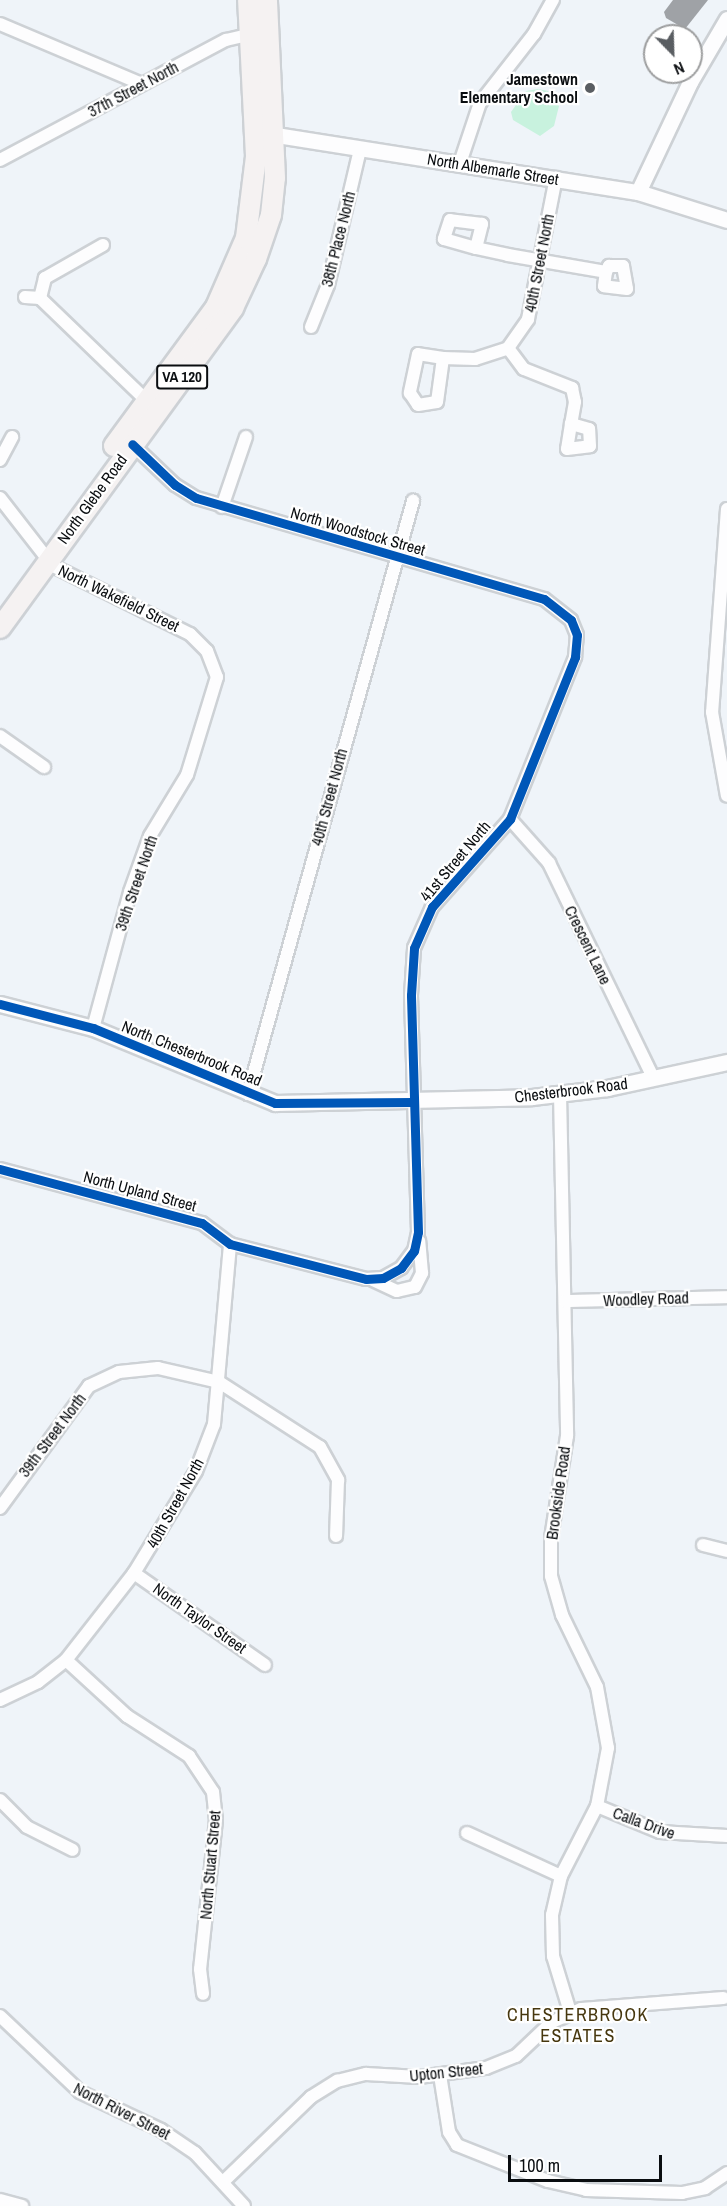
<!DOCTYPE html>
<html>
<head>
<meta charset="utf-8">
<style>
	body { margin:0 }
	#map { position:relative; width:727px; height:2206px; overflow:hidden; background:#eff4f9; font-family:"Archivo Narrow",sans-serif }
	div>[style] { position:absolute }
	.green>* { inset:0; background:#c8f2de }
	.building>* { inset:0; background:#9fa2a6 }
	.roads { filter:drop-shadow(2px 0 #cdd1d5) drop-shadow(-2px 0 #cdd1d5) drop-shadow(0 2px #cdd1d5) drop-shadow(0 -2px #cdd1d5) }
	.minor>* { height:12px; margin:-6px; padding:0 6px; transform-origin:6px; border-radius:6px; background:#fdfdfe }
	.tertiary>* { height:15px; margin:-7.5px; padding:0 7.5px; transform-origin:7.5px; border-radius:7.5px; background:#fdfdfe }
	.primary>* { height:20px; margin:-10px; padding:0 10px; transform-origin:10px; border-radius:10px; background:#f5f2f2 }
	.cycleway>* { height:9px; margin:-4.5px; padding:0 4.5px; transform-origin:4.5px; border-radius:4.5px; background:#0057b8 }
	.dots>* { width:16px; height:16px; translate:-50% -50%; box-sizing:border-box; border:3px solid #fff; border-radius:50% }
	span { translate:-50% -50%; white-space:nowrap; text-align:center; line-height:1.15; -webkit-text-stroke:4.5px #fff; paint-order:stroke }
	.shield-label span { padding:2px 4px; background:#fff; border:2px solid; border-radius:4px; -webkit-text-stroke-width:0 }
	.shield-label { font-size:15px; color:#0a0d10; font-weight:700 }
	.poi-label { font-size:16px; color:#0a0d10; font-weight:700 }
	.right { translate:-100% -50%; text-align:right }
	.street-label { font-size:16px; color:#0a0d10 }
	.neighbourhood-label { font-size:18px; color:#46370e; letter-spacing:1.5px }
	.north { position:absolute; left:643px; top:24px; width:60px; height:60px; box-sizing:border-box; background:#fff; border:2px solid #9d9e9f; border-radius:50%; rotate:157deg; font-size:16px; font-weight:700; line-height:24px; text-align:center; color:#0a0d10 }
	.north::after { content:''; display:block; margin:auto; width:21px; height:27px; background:#5a5e62; clip-path:polygon(50% 0,100% 100%,50% 72%,0 100%) }
	.scale { position:absolute; left:508px; top:2155px; width:154px; height:27px; box-sizing:border-box; border:3px solid #0a0d10; border-top:0; padding-left:8px; font-size:18px; line-height:21px; white-space:nowrap; color:#0a0d10; -webkit-text-stroke:4px #fff; paint-order:stroke }
</style>
</head>
<body>
<div id="map">
	<div class="green">
		<div style="clip-path:polygon(538px 89px,548px 91px,559px 106px,554px 126px,540px 136px,513px 120px,511px 112px,526px 91px)"></div>
	</div>
	<div class="building">
		<div style="clip-path:polygon(673px 0,708px 0,685px 29px,666px 18px,664px 12px)"></div>
	</div>
	<div class="roads">
		<div class="minor">
			<div style="left:0;top:24px;width:154px;rotate:22.9deg"></div>
			<div style="left:0;top:160px;width:256px;rotate:-28deg"></div>
			<div style="left:226px;top:40px;width:31px;rotate:-13deg"></div>
			<div style="left:460px;top:163px;width:63px;rotate:-71.6deg"></div>
			<div style="left:480px;top:103px;width:88px;rotate:-52deg"></div>
			<div style="left:534px;top:34px;width:39px;rotate:-61deg"></div>
			<div style="left:103px;top:245px;width:67px;rotate:150.4deg"></div>
			<div style="left:45px;top:278px;width:21px;rotate:104deg"></div>
			<div style="left:40px;top:298px;width:149px;rotate:43.9deg"></div>
			<div style="left:476px;top:248px;width:25px;rotate:-76deg"></div>
			<div style="left:482px;top:224px;width:32px;rotate:-173deg"></div>
			<div style="left:450px;top:220px;width:20px;rotate:108deg"></div>
			<div style="left:444px;top:239px;width:33px;rotate:16deg"></div>
			<div style="left:476px;top:248px;width:33px;rotate:12deg"></div>
			<div style="left:508px;top:255px;width:99px;rotate:9.8deg"></div>
			<div style="left:606px;top:272px;width:7px;rotate:-63deg"></div>
			<div style="left:609px;top:266px;width:14px"></div>
			<div style="left:623px;top:266px;width:23px;rotate:80deg"></div>
			<div style="left:627px;top:289px;width:23px;rotate:-173deg"></div>
			<div style="left:604px;top:286px;width:14px;rotate:-82deg"></div>
			<div style="left:25px;top:297px;width:15px;rotate:4deg"></div>
			<div style="left:311px;top:327px;width:45px;rotate:-68deg"></div>
			<div style="left:328px;top:285px;width:139px;rotate:-76.7deg"></div>
			<div style="left:508px;top:348px;width:26px;rotate:53deg"></div>
			<div style="left:524px;top:369px;width:52px;rotate:21.6deg"></div>
			<div style="left:572px;top:388px;width:14px;rotate:78deg"></div>
			<div style="left:575px;top:402px;width:22px;rotate:100deg"></div>
			<div style="left:571px;top:424px;width:25px;rotate:99deg"></div>
			<div style="left:567px;top:449px;width:23px;rotate:-7deg"></div>
			<div style="left:590px;top:446px;width:17px;rotate:-93deg"></div>
			<div style="left:589px;top:429px;width:19px;rotate:-164deg"></div>
			<div style="left:443px;top:358px;width:25px;rotate:-171deg"></div>
			<div style="left:418px;top:354px;width:40px;rotate:102deg"></div>
			<div style="left:410px;top:393px;width:14px;rotate:56deg"></div>
			<div style="left:418px;top:405px;width:19px;rotate:-9deg"></div>
			<div style="left:437px;top:402px;width:44px;rotate:-82.2deg"></div>
			<div style="left:443px;top:358px;width:32px;rotate:2deg"></div>
			<div style="left:475px;top:359px;width:35px;rotate:-18deg"></div>
			<div style="left:508px;top:348px;width:35px;rotate:-55deg"></div>
			<div style="left:528px;top:319px;width:144px;rotate:-78.8deg"></div>
			<div style="left:0;top:460px;width:26px;rotate:-62deg"></div>
			<div style="left:0;top:498px;width:86px;rotate:52.1deg"></div>
			<div style="left:53px;top:566px;width:153px;rotate:26.4deg"></div>
			<div style="left:190px;top:634px;width:24px;rotate:45deg"></div>
			<div style="left:207px;top:651px;width:28px;rotate:69deg"></div>
			<div style="left:217px;top:677px;width:102px;rotate:107deg"></div>
			<div style="left:187px;top:775px;width:71px;rotate:121.2deg"></div>
			<div style="left:150px;top:836px;width:59px;rotate:109.7deg"></div>
			<div style="left:130px;top:892px;width:141px;rotate:105.2deg"></div>
			<div style="left:222px;top:507px;width:74px;rotate:-71.1deg"></div>
			<div style="left:727px;top:509px;width:204px;rotate:94.2deg"></div>
			<div style="left:712px;top:712px;width:85px;rotate:79.9deg"></div>
			<div style="left:0;top:736px;width:54px;rotate:35.2deg"></div>
			<div style="left:510px;top:819px;width:59px;rotate:48.4deg"></div>
			<div style="left:549px;top:863px;width:240px;rotate:64.1deg"></div>
			<div style="left:248px;top:1094px;width:616px;rotate:-74.45deg"></div>
			<div style="left:560px;top:1094px;width:342px;rotate:88.8deg"></div>
			<div style="left:567px;top:1436px;width:103px;rotate:98.9deg"></div>
			<div style="left:551px;top:1538px;width:38px;rotate:90deg"></div>
			<div style="left:551px;top:1576px;width:41px;rotate:74.2deg"></div>
			<div style="left:562px;top:1615px;width:80px;rotate:64.1deg"></div>
			<div style="left:597px;top:1687px;width:62px;rotate:79.8deg"></div>
			<div style="left:608px;top:1748px;width:59px;rotate:100.7deg"></div>
			<div style="left:597px;top:1806px;width:79px;rotate:117.2deg"></div>
			<div style="left:561px;top:1876px;width:40px;rotate:103deg"></div>
			<div style="left:552px;top:1915px;width:41px;rotate:88.6deg"></div>
			<div style="left:553px;top:1956px;width:59px;rotate:73.1deg"></div>
			<div style="left:0;top:1169px;width:209px;rotate:15deg"></div>
			<div style="left:202px;top:1223px;width:35px;rotate:37deg"></div>
			<div style="left:230px;top:1244px;width:140px;rotate:14.4deg"></div>
			<div style="left:366px;top:1279px;width:17px;rotate:-3deg"></div>
			<div style="left:383px;top:1278px;width:21px;rotate:-29deg"></div>
			<div style="left:401px;top:1268px;width:21px;rotate:-53deg"></div>
			<div style="left:414px;top:1251px;width:19px;rotate:-78deg"></div>
			<div style="left:418px;top:1232px;width:237px;rotate:-91.7deg"></div>
			<div style="left:411px;top:995px;width:47px;rotate:-86.3deg"></div>
			<div style="left:414px;top:948px;width:45px;rotate:-66.3deg"></div>
			<div style="left:432px;top:907px;width:118px;rotate:-48.4deg"></div>
			<div style="left:510px;top:819px;width:175px;rotate:-68.1deg"></div>
			<div style="left:575px;top:657px;width:22px;rotate:-85deg"></div>
			<div style="left:577px;top:635px;width:16px;rotate:-112deg"></div>
			<div style="left:571px;top:620px;width:34px;rotate:-142deg"></div>
			<div style="left:544px;top:599px;width:362px;rotate:-163.8deg"></div>
			<div style="left:196px;top:498px;width:25px;rotate:-148deg"></div>
			<div style="left:175px;top:485px;width:59px;rotate:-136.4deg"></div>
			<div style="left:373px;top:1280px;width:26px;rotate:25deg"></div>
			<div style="left:397px;top:1291px;width:18px;rotate:-13deg"></div>
			<div style="left:415px;top:1287px;width:16px;rotate:-63deg"></div>
			<div style="left:422px;top:1273px;width:32px;rotate:-95deg"></div>
			<div style="left:565px;top:1301px;width:162px;rotate:-1.4deg"></div>
			<div style="left:0;top:1508px;width:151px;rotate:-53.9deg"></div>
			<div style="left:89px;top:1386px;width:33px;rotate:-25deg"></div>
			<div style="left:119px;top:1372px;width:39px;rotate:-6deg"></div>
			<div style="left:158px;top:1368px;width:63px;rotate:12.9deg"></div>
			<div style="left:219px;top:1382px;width:120px;rotate:32.8deg"></div>
			<div style="left:320px;top:1447px;width:38px;rotate:61deg"></div>
			<div style="left:338px;top:1480px;width:56px;rotate:92deg"></div>
			<div style="left:703px;top:1545px;width:25px;rotate:14deg"></div>
			<div style="left:134px;top:1573px;width:160px;rotate:35.1deg"></div>
			<div style="left:66px;top:1660px;width:83px;rotate:42.6deg"></div>
			<div style="left:127px;top:1716px;width:74px;rotate:32.8deg"></div>
			<div style="left:189px;top:1756px;width:43px;rotate:56.3deg"></div>
			<div style="left:213px;top:1792px;width:28px;rotate:84deg"></div>
			<div style="left:216px;top:1820px;width:150px;rotate:96.1deg"></div>
			<div style="left:200px;top:1969px;width:25px;rotate:83deg"></div>
			<div style="left:0;top:1700px;width:42px;rotate:-25.3deg"></div>
			<div style="left:38px;top:1682px;width:36px;rotate:-38deg"></div>
			<div style="left:66px;top:1660px;width:110px;rotate:-52deg"></div>
			<div style="left:134px;top:1573px;width:119px;rotate:-58.7deg"></div>
			<div style="left:196px;top:1471px;width:50px;rotate:-69deg"></div>
			<div style="left:214px;top:1424px;width:181px;rotate:-84.9deg"></div>
			<div style="left:0;top:1800px;width:38px;rotate:45deg"></div>
			<div style="left:27px;top:1827px;width:51px;rotate:26.6deg"></div>
			<div style="left:597px;top:1806px;width:68px;rotate:22.4deg"></div>
			<div style="left:660px;top:1832px;width:67px;rotate:3.4deg"></div>
			<div style="left:467px;top:1833px;width:103px;rotate:24.6deg"></div>
			<div style="left:0;top:2016px;width:110px;rotate:43.5deg"></div>
			<div style="left:80px;top:2092px;width:89px;rotate:25.1deg"></div>
			<div style="left:161px;top:2130px;width:41px;rotate:34.1deg"></div>
			<div style="left:195px;top:2153px;width:72px;rotate:47.2deg"></div>
			<div style="left:440px;top:2075px;width:58px;rotate:81deg"></div>
			<div style="left:449px;top:2132px;width:15px;rotate:58deg"></div>
			<div style="left:457px;top:2145px;width:98px;rotate:21.6deg"></div>
			<div style="left:548px;top:2181px;width:39px;rotate:13deg"></div>
			<div style="left:586px;top:2190px;width:96px;rotate:1.8deg"></div>
			<div style="left:682px;top:2193px;width:24px;rotate:-12deg"></div>
			<div style="left:705px;top:2188px;width:27px;rotate:-34deg"></div>
			<div style="left:224px;top:2181px;width:121px;rotate:-44deg"></div>
			<div style="left:311px;top:2097px;width:31px;rotate:-32deg"></div>
			<div style="left:337px;top:2081px;width:30px;rotate:-14deg"></div>
			<div style="left:366px;top:2074px;width:53px;rotate:3.2deg"></div>
			<div style="left:419px;top:2077px;width:68px;rotate:-7.7deg"></div>
			<div style="left:486px;top:2068px;width:32px;rotate:-22deg"></div>
			<div style="left:516px;top:2056px;width:50px;rotate:-43.4deg"></div>
			<div style="left:552px;top:2022px;width:32px;rotate:-24deg"></div>
			<div style="left:581px;top:2009px;width:143px;rotate:-4.4deg"></div>
			<div style="left:0;top:2200px;width:23px;rotate:15deg"></div>
		</div>
		<div class="tertiary">
			<div style="left:264px;top:133px;width:379px;rotate:9deg"></div>
			<div style="left:638px;top:192px;width:93px;rotate:17.5deg"></div>
			<div style="left:638px;top:192px;width:122px;rotate:-64.7deg"></div>
			<div style="left:690px;top:82px;width:73px;rotate:-59.6deg"></div>
			<div style="left:0;top:1004px;width:96px;rotate:14.5deg"></div>
			<div style="left:93px;top:1028px;width:197px;rotate:22.4deg"></div>
			<div style="left:275px;top:1103px;width:257px;rotate:-1.3deg"></div>
			<div style="left:532px;top:1097px;width:76px;rotate:-6.8deg"></div>
			<div style="left:607px;top:1088px;width:123px;rotate:-12.2deg"></div>
		</div>
		<div class="primary">
			<div style="left:114px;top:446px;width:172px;rotate:-53.7deg"></div>
			<div style="left:216px;top:307px;width:75px;rotate:-66.5deg"></div>
			<div style="left:246px;top:238px;width:83px;rotate:-83deg"></div>
			<div style="left:256px;top:156px;width:156px;rotate:-92.9deg"></div>
			<div style="left:0;top:628px;width:396px;rotate:-53.9deg"></div>
			<div style="left:233px;top:308px;width:54px;rotate:-64.9deg"></div>
			<div style="left:256px;top:259px;width:46px;rotate:-71.2deg"></div>
			<div style="left:271px;top:215px;width:37px;rotate:-84deg"></div>
			<div style="left:275px;top:178px;width:178px;rotate:-92.6deg"></div>
		</div>
	</div>
	<div class="cycleway">
		<div style="left:0;top:1004px;width:96px;rotate:14.5deg"></div>
		<div style="left:93px;top:1028px;width:197px;rotate:22.4deg"></div>
		<div style="left:275px;top:1103px;width:138px;rotate:-0.4deg"></div>
		<div style="left:0;top:1169px;width:209px;rotate:15deg"></div>
		<div style="left:202px;top:1223px;width:35px;rotate:37deg"></div>
		<div style="left:230px;top:1244px;width:140px;rotate:14.4deg"></div>
		<div style="left:366px;top:1279px;width:17px;rotate:-3deg"></div>
		<div style="left:383px;top:1278px;width:21px;rotate:-29deg"></div>
		<div style="left:401px;top:1268px;width:21px;rotate:-53deg"></div>
		<div style="left:414px;top:1251px;width:19px;rotate:-78deg"></div>
		<div style="left:418px;top:1232px;width:237px;rotate:-91.7deg"></div>
		<div style="left:411px;top:995px;width:47px;rotate:-86.3deg"></div>
		<div style="left:414px;top:948px;width:45px;rotate:-66.3deg"></div>
		<div style="left:432px;top:907px;width:118px;rotate:-48.4deg"></div>
		<div style="left:510px;top:819px;width:175px;rotate:-68.1deg"></div>
		<div style="left:575px;top:657px;width:22px;rotate:-85deg"></div>
		<div style="left:577px;top:635px;width:16px;rotate:-112deg"></div>
		<div style="left:571px;top:620px;width:34px;rotate:-142deg"></div>
		<div style="left:544px;top:599px;width:362px;rotate:-163.8deg"></div>
		<div style="left:196px;top:498px;width:25px;rotate:-148deg"></div>
		<div style="left:175px;top:485px;width:59px;rotate:-136.4deg"></div>
	</div>
	<div class="dots">
		<div style="left:590px;top:88px;background:#5a5e62"></div>
	</div>
	<div class="shield-label">
		<span style="left:182px;top:377px">VA 120</span>
	</div>
	<div class="poi-label">
		<span class="right" style="left:578px;top:88px">Jamestown<br>Elementary School</span>
	</div>
	<div class="street-label">
		<span style="left:133px;top:89px;rotate:-28deg">37th Street North</span>
		<span style="left:493px;top:169px;rotate:9deg">North Albemarle Street</span>
		<span style="left:338px;top:239px;rotate:-76deg">38th Place North</span>
		<span style="left:539px;top:263px;rotate:-79deg">40th Street North</span>
		<span style="left:92px;top:499px;rotate:-54deg">North Glebe Road</span>
		<span style="left:358px;top:531px;rotate:16deg">North Woodstock Street</span>
		<span style="left:119px;top:598px;rotate:26deg">North Wakefield Street</span>
		<span style="left:329px;top:797px;rotate:-75deg">40th Street North</span>
		<span style="left:455px;top:861px;rotate:-50deg">41st Street North</span>
		<span style="left:136px;top:883px;rotate:-71deg">39th Street North</span>
		<span style="left:588px;top:945px;rotate:64deg">Crescent Lane</span>
		<span style="left:192px;top:1053px;rotate:22deg">North Chesterbrook Road</span>
		<span style="left:571px;top:1090px;rotate:-7deg">Chesterbrook Road</span>
		<span style="left:140px;top:1191px;rotate:15deg">North Upland Street</span>
		<span style="left:646px;top:1299px;rotate:-2deg">Woodley Road</span>
		<span style="left:52px;top:1435px;rotate:-53deg">39th Street North</span>
		<span style="left:558px;top:1493px;rotate:-82deg">Brookside Road</span>
		<span style="left:175px;top:1503px;rotate:-61deg">40th Street North</span>
		<span style="left:200px;top:1618px;rotate:35deg">North Taylor Street</span>
		<span style="left:644px;top:1823px;rotate:20deg">Calla Drive</span>
		<span style="left:210px;top:1865px;rotate:-85deg">North Stuart Street</span>
		<span style="left:446px;top:2072px;rotate:-6deg">Upton Street</span>
		<span style="left:122px;top:2111px;rotate:27deg">North River Street</span>
	</div>
	<div class="neighbourhood-label">
		<span style="left:578px;top:2026px">CHESTERBROOK<br>ESTATES</span>
	</div>
	<div class="north">N</div>
	<div class="scale">100 m</div>
</div>
</body>
</html>
